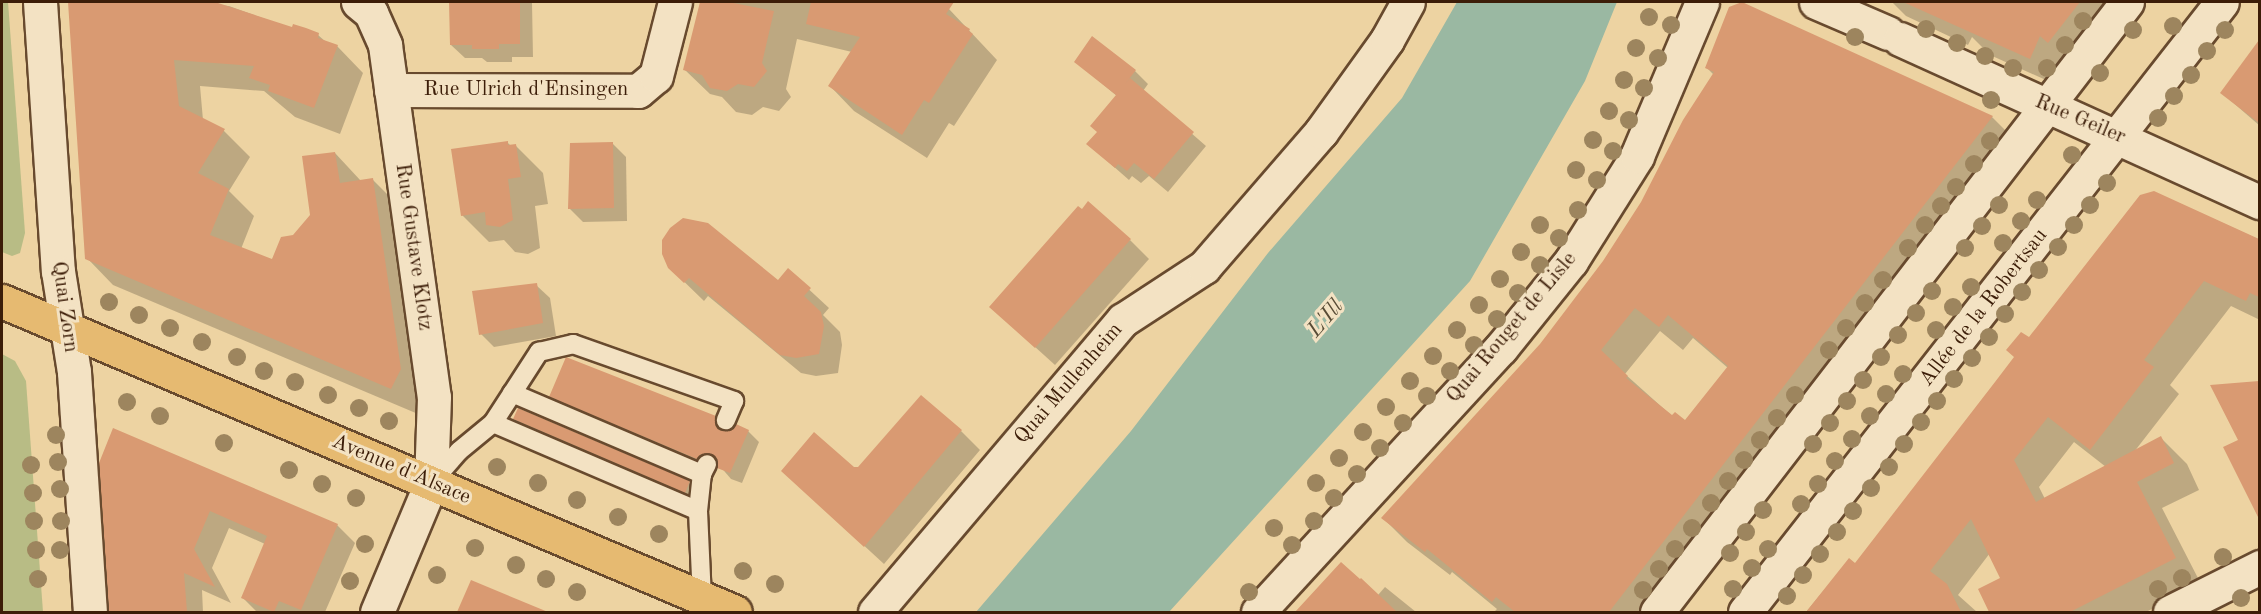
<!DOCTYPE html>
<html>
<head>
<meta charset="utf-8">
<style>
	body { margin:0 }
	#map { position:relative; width:2261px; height:614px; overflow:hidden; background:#edd3a2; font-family:"Old Standard TT",serif }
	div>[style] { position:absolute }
	.green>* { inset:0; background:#b8bc85 }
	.water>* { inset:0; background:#9ab8a2 }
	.shadow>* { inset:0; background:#0003 }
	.building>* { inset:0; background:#d99a72 }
	.roads { filter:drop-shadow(2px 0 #684a2e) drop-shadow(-2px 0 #684a2e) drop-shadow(0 2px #684a2e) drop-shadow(0 -2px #684a2e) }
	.service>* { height:18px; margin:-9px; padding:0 9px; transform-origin:9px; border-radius:9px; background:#f3e2c3 }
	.minor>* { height:33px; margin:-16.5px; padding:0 16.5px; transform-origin:16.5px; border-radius:16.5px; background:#f3e2c3 }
	.secondary>* { height:33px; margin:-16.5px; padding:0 16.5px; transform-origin:16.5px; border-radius:16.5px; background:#f3e2c3 }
	.primary>* { height:33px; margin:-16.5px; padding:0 16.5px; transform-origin:16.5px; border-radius:16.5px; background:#e6ba71 }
	.trees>* { width:18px; height:18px; margin:-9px; border-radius:50%; background:#9d855e }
	span { translate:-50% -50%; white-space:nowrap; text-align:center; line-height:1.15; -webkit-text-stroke:6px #f3e2c3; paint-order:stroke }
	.street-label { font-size:21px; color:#3c1d08 }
	.water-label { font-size:22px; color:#584c36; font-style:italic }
	.frame { position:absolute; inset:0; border:3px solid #3c1d08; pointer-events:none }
</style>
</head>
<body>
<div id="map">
	<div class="green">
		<div style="clip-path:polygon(2px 2px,8px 2px,25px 233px,20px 253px,12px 256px,2px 252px)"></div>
		<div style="clip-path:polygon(2px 354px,15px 361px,26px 381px,43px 612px,3px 612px)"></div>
	</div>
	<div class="water">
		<div style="clip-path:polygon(1457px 2px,1617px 2px,1585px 81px,1470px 281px,1169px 612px,976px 612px,1131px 431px,1268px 253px,1402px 98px)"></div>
	</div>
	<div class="shadow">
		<div style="clip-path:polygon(69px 2px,214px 2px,218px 5px,229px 6px,293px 29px,318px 35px,326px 42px,337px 46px,363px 73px,340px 134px,295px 117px,264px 91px,200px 86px,203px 120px,224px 131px,250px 157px,229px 191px,254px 216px,241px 249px,272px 261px,312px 215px,335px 153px,361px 181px,373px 180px,399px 206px,425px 400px,418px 414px,113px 285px,87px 258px)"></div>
		<div style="clip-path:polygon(450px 2px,532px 2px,533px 57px,512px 57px,512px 62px,487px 62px,482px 58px,465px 58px,451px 45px)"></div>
		<div style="clip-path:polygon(702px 2px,862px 2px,882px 7px,885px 2px,937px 2px,949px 9px,997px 60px,954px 126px,949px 123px,927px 158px,854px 111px,830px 86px,852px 52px,797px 39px,786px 89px,791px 97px,779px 111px,763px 107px,752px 115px,736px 112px,722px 97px,710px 94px,685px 70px)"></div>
		<div style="clip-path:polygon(1892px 2px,2131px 2px,2057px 85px,1990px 55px,1972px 37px,1968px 45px,1906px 16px)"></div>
		<div style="clip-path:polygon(evenodd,1742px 3px,1992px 117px,2016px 141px,1652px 612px,1494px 612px,1497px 609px,1452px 572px,1450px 575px,1407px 542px,1383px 518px,1541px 345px,1604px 262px,1643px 202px,1714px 75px,1707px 68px,1742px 3px,1660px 331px,1683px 350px,1693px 338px,1728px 368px,1685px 422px,1673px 417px,1625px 374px,1660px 331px)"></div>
		<div style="clip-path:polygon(2260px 42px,2260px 126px,2222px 93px)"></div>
		<div style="clip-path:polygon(1076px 62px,1135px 71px,1148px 84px,1143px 91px,1206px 146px,1168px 192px,1149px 176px,1141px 183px,1132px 176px,1129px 180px,1088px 144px,1098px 132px,1117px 96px)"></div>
		<div style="clip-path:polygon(507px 142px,511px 146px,516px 146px,543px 173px,548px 204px,535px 206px,540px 248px,528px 254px,515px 252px,504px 240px,489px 242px,462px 215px)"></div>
		<div style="clip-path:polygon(612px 143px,626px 157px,627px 221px,583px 222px,570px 209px)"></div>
		<div style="clip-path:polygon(evenodd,2154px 192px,2260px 240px,2260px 320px,2231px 306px,2170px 385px,2179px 394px,2134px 452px,2161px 438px,2187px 464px,2199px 490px,2162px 508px,2201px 584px,2146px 612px,1991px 612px,1980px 590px,2002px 578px,1990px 553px,1958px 595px,1977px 612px,1806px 612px,1849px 560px,1855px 565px,2029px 339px,2154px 192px,2074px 442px,2106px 467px,2045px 499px,2039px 487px,2074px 442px)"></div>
		<div style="clip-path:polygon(1130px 240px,1149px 259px,1055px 365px,991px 307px)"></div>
		<div style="clip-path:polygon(669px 267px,778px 282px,788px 270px,829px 308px,823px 315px,840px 332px,842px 345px,838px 373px,816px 376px,801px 373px,708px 296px,704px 301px)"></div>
		<div style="clip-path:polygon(536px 285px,550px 298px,556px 336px,494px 347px,481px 334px)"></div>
		<div style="clip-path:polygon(2260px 383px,2260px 502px,2246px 488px,2241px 440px,2212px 386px)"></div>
		<div style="clip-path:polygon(551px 396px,715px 417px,727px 431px,748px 431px,759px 442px,742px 483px,731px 479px,719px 465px,713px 465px,709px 470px,563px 408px)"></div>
		<div style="clip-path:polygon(515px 419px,689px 483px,696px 490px,692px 499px,521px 426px)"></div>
		<div style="clip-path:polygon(961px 431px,980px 450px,884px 564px,783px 471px,859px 469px)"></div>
		<div style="clip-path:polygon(100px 463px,337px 525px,355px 543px,325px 612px,257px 612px,243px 598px,265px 544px,229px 528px,212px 568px,231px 603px,202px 590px,203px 612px,110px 612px)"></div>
		<div style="clip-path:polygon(471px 582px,544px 612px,459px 612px)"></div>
		<div style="clip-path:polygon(1385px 587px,1416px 612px,1311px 612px,1304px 606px,1378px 595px)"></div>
	</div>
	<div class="building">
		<div style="clip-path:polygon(68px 2px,215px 2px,292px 27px,293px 24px,306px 28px,319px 33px,318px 38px,338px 45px,314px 108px,268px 91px,270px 85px,249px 78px,254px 66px,174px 60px,179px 106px,225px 129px,198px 173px,229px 189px,210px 235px,272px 259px,281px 237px,293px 235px,310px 215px,302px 156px,335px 152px,340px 183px,373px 178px,401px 369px,391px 389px,85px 259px)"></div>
		<div style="clip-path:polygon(449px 2px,520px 2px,520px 44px,499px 44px,499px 49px,472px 49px,472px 45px,450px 45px)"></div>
		<div style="clip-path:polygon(700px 2px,728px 2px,774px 11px,762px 63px,767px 71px,754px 87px,738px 84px,727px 91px,710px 88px,702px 75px,683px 70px)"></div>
		<div style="clip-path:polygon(811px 2px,954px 2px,946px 14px,970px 29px,969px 31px,973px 34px,929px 103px,924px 100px,902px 135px,828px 86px,860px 37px,806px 24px)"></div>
		<div style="clip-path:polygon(evenodd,1742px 2px,1993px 116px,1609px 612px,1515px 612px,1496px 597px,1492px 602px,1427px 549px,1425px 552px,1381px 518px,1540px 344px,1603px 261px,1641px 202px,1683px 120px,1714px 72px,1705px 68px,1729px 7px,1742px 2px,1635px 308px,1659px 327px,1668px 315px,1728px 366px,1685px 420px,1675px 412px,1672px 415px,1626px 378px,1628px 376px,1601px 350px,1635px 308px)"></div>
		<div style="clip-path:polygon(1903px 2px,2080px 2px,2048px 43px,2040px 36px,2030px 59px)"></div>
		<div style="clip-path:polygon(1092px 36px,1136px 70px,1125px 84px,1130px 78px,1194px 132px,1154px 179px,1134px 163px,1127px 171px,1118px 164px,1115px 168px,1086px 144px,1097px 132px,1090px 126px,1116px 95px,1074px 62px)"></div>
		<div style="clip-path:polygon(2259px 40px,2259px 123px,2220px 93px)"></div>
		<div style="clip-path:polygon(508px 141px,508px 145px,516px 144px,521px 177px,508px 179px,513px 220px,500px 227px,486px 225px,485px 212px,461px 216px,451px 149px)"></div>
		<div style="clip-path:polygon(613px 142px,614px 208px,568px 209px,570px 143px)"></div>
		<div style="clip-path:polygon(2154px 191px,2259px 239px,2259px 297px,2250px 293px,2246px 301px,2204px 281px,2144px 360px,2154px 367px,2090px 450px,2048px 417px,2014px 460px,2036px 502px,2161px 436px,2174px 463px,2137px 482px,2176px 558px,2070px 612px,1989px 612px,1978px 589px,2000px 578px,1971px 519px,1930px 571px,1947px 584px,1961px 612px,1806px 612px,1849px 558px,1855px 563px,1995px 382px,2014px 357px,2006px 350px,2021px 332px,2029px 337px,2140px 195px)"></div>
		<div style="clip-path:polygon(1088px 201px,1131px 239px,1035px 348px,989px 307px,1078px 206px,1082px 209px)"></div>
		<div style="clip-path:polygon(683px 218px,708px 223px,778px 280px,788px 268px,811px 288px,804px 296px,821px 312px,824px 326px,819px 354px,796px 358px,780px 355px,689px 278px,684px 283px,668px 268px,662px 254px,662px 240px,670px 228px)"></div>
		<div style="clip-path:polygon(537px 283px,543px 323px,479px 335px,472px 291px)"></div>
		<div style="clip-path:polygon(566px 357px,716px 416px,717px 426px,722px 431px,732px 429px,736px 424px,749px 430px,730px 473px,717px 468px,717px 458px,711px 454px,701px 454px,697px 459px,549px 397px)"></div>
		<div style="clip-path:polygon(2259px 381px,2259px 519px,2223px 447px,2238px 440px,2210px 385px)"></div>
		<div style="clip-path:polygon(921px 395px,962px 430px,864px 547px,781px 471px,814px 432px,854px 467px,858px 467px)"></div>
		<div style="clip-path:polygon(518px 408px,690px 481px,685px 493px,513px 419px)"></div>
		<div style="clip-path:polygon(113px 428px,338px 524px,301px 610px,279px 601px,274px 612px,241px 598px,267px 536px,210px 511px,194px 549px,215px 587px,184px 573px,187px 612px,109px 612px,99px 463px)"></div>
		<div style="clip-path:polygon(1341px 562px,1360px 579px,1361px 578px,1397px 612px,1295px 612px)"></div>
		<div style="clip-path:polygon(471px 580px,548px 612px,457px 612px)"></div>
	</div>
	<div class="roads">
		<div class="service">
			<div style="left:512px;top:393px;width:207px;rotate:23.1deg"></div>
			<div style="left:493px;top:423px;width:223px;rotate:23.2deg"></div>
			<div style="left:432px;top:482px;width:41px;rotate:-48.9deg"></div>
			<div style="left:459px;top:451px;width:44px;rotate:-39.5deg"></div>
			<div style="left:493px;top:423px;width:85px;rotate:-57.1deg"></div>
			<div style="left:539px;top:352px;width:35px;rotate:-13deg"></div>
			<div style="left:573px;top:344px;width:171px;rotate:19.5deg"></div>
			<div style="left:734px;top:401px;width:21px;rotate:113deg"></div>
			<div style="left:702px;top:599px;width:88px;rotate:-92.6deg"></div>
			<div style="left:698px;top:511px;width:37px;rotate:-84deg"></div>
			<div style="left:702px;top:474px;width:11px;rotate:-63deg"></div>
		</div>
		<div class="minor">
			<div style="left:40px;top:2px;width:270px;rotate:86.2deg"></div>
			<div style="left:58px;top:271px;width:102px;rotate:81deg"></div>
			<div style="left:74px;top:372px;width:241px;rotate:86.2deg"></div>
			<div style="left:358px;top:2px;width:17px;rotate:40deg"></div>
			<div style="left:371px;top:13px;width:35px;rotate:66deg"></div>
			<div style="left:385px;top:45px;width:355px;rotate:82.1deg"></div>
			<div style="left:434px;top:397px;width:86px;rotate:92deg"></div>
			<div style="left:431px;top:483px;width:140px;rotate:112.7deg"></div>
			<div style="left:1816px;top:2px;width:78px;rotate:23.3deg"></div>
			<div style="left:1900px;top:39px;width:395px;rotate:24.4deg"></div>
			<div style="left:391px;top:90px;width:247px;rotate:0.2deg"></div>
			<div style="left:638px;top:91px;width:23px;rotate:-40deg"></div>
			<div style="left:656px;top:76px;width:76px;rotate:-75.6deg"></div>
			<div style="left:875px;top:612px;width:383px;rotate:-49.7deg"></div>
			<div style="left:1123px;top:320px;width:97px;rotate:-33.2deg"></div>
			<div style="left:1204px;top:267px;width:179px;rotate:-49.1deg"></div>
			<div style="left:1321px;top:132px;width:113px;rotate:-54.3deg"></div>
			<div style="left:1387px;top:40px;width:43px;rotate:-61.1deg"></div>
			<div style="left:1258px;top:612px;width:359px;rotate:-47.4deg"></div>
			<div style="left:1501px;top:348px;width:112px;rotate:-51.2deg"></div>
			<div style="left:1571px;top:261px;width:124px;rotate:-57.8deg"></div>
			<div style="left:1637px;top:156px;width:167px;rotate:-67.1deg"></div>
			<div style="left:2170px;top:612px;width:101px;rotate:-26.6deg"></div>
		</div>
		<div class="secondary">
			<div style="left:1657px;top:612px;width:770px;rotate:-52.39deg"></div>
			<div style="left:1745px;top:612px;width:774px;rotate:-51.98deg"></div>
		</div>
		<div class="primary">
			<div style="left:2px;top:301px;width:796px;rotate:22.99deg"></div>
		</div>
	</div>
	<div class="trees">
		<div style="left:1649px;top:17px"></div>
		<div style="left:2083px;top:21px"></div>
		<div style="left:1671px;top:25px"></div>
		<div style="left:2173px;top:26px"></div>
		<div style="left:1926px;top:29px"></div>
		<div style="left:2133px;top:30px"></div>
		<div style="left:2225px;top:30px"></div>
		<div style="left:1855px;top:37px"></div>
		<div style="left:1957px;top:43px"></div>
		<div style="left:2065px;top:45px"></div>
		<div style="left:1636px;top:48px"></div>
		<div style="left:2207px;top:51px"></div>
		<div style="left:1985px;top:56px"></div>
		<div style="left:1658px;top:58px"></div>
		<div style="left:2013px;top:68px"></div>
		<div style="left:2047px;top:68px"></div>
		<div style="left:2100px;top:73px"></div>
		<div style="left:2191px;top:75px"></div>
		<div style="left:1624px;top:80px"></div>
		<div style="left:1644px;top:88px"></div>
		<div style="left:2174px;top:96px"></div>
		<div style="left:1991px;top:100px"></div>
		<div style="left:1609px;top:111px"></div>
		<div style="left:2158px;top:118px"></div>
		<div style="left:1629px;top:120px"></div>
		<div style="left:1593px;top:140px"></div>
		<div style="left:1990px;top:141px"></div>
		<div style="left:1613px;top:151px"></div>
		<div style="left:2072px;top:155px"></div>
		<div style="left:1974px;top:164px"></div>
		<div style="left:1576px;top:170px"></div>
		<div style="left:1597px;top:180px"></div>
		<div style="left:2107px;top:183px"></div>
		<div style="left:1956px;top:187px"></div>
		<div style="left:2037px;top:200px"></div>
		<div style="left:1999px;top:205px"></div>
		<div style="left:2090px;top:205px"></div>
		<div style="left:1941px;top:206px"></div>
		<div style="left:1578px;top:210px"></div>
		<div style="left:2021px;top:221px"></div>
		<div style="left:1540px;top:225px"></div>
		<div style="left:1925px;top:225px"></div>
		<div style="left:2074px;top:225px"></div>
		<div style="left:1982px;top:226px"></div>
		<div style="left:1559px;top:238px"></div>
		<div style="left:2003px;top:243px"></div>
		<div style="left:2058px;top:247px"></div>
		<div style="left:1908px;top:248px"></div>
		<div style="left:1965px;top:248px"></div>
		<div style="left:1521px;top:252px"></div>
		<div style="left:1540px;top:265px"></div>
		<div style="left:2039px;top:270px"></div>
		<div style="left:1500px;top:279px"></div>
		<div style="left:1883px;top:280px"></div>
		<div style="left:1971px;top:287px"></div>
		<div style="left:1932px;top:291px"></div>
		<div style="left:2022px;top:292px"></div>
		<div style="left:1518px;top:293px"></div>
		<div style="left:109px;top:302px"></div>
		<div style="left:1865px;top:303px"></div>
		<div style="left:1479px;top:305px"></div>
		<div style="left:1953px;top:307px"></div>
		<div style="left:1916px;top:313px"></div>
		<div style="left:2005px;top:314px"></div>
		<div style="left:139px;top:315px"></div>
		<div style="left:1497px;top:319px"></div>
		<div style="left:170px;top:328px"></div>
		<div style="left:1846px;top:328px"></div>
		<div style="left:1457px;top:330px"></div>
		<div style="left:1936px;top:330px"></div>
		<div style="left:1898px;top:335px"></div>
		<div style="left:1989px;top:337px"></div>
		<div style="left:202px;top:342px"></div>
		<div style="left:1474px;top:345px"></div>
		<div style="left:1829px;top:350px"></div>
		<div style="left:1433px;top:356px"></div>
		<div style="left:237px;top:357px"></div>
		<div style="left:1881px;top:357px"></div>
		<div style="left:1972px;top:358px"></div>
		<div style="left:264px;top:371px"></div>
		<div style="left:1450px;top:371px"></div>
		<div style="left:1903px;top:374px"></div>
		<div style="left:1954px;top:379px"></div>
		<div style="left:1863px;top:380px"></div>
		<div style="left:1410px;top:381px"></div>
		<div style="left:295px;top:382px"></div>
		<div style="left:1886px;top:394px"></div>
		<div style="left:328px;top:395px"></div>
		<div style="left:1795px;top:395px"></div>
		<div style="left:1427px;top:396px"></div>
		<div style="left:1847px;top:401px"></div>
		<div style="left:1937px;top:401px"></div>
		<div style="left:127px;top:402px"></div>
		<div style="left:1386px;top:407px"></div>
		<div style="left:359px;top:408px"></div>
		<div style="left:160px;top:416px"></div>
		<div style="left:1870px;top:416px"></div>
		<div style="left:1777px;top:418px"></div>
		<div style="left:389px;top:421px"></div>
		<div style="left:1921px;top:422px"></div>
		<div style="left:1403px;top:423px"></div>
		<div style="left:1830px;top:423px"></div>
		<div style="left:1363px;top:432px"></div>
		<div style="left:56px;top:435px"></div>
		<div style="left:1852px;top:439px"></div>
		<div style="left:1760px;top:440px"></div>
		<div style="left:224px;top:443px"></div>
		<div style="left:1813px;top:444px"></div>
		<div style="left:1904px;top:444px"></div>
		<div style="left:1380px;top:448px"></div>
		<div style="left:1339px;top:458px"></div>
		<div style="left:1744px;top:460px"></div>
		<div style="left:1835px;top:461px"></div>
		<div style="left:58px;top:462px"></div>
		<div style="left:31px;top:465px"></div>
		<div style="left:497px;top:467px"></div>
		<div style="left:1889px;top:467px"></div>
		<div style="left:289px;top:470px"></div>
		<div style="left:1357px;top:474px"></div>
		<div style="left:1728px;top:481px"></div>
		<div style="left:538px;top:483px"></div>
		<div style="left:1316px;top:483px"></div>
		<div style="left:322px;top:484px"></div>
		<div style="left:1818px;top:484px"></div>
		<div style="left:1871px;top:488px"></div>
		<div style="left:60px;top:489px"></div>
		<div style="left:33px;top:493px"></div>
		<div style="left:356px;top:498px"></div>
		<div style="left:1334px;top:498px"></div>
		<div style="left:577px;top:500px"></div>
		<div style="left:1711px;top:503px"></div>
		<div style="left:1801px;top:504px"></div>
		<div style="left:1763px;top:510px"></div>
		<div style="left:1853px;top:511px"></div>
		<div style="left:618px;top:517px"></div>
		<div style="left:34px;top:521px"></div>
		<div style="left:61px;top:521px"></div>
		<div style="left:1314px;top:521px"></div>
		<div style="left:1274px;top:528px"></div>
		<div style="left:1692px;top:528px"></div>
		<div style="left:1746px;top:532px"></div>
		<div style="left:1837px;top:532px"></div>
		<div style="left:659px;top:534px"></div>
		<div style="left:365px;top:544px"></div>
		<div style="left:1292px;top:545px"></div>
		<div style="left:475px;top:548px"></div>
		<div style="left:1675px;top:549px"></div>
		<div style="left:1768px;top:549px"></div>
		<div style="left:36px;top:550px"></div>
		<div style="left:60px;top:550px"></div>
		<div style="left:1730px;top:553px"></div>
		<div style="left:1820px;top:554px"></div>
		<div style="left:2223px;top:557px"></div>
		<div style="left:516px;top:565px"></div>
		<div style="left:1752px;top:568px"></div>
		<div style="left:1659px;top:569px"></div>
		<div style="left:743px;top:571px"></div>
		<div style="left:437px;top:575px"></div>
		<div style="left:1803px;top:575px"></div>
		<div style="left:2182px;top:578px"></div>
		<div style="left:38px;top:579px"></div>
		<div style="left:546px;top:579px"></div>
		<div style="left:350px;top:581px"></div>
		<div style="left:775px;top:584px"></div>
		<div style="left:1733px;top:589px"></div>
		<div style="left:2158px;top:589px"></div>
		<div style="left:1643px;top:590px"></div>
		<div style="left:577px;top:592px"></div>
		<div style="left:1249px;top:592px"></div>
		<div style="left:1787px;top:596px"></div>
		<div style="left:2241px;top:598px"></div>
	</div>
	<div class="street-label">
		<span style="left:526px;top:90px">Rue Ulrich d'Ensingen</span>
		<span style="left:2080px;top:120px;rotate:23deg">Rue Geiler</span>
		<span style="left:413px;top:247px;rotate:82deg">Rue Gustave Klotz</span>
		<span style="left:64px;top:307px;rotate:82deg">Quai Zorn</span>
		<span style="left:1984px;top:308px;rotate:-52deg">Allée de la Robertsau</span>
		<span style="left:1512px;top:328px;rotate:-50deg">Quai Rouget de Lisle</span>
		<span style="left:1069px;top:384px;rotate:-49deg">Quai Mullenheim</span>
		<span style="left:401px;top:470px;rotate:23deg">Avenue d'Alsace</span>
	</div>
	<div class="water-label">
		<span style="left:1326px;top:319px;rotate:-49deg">L'Ill</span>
	</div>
	<div class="frame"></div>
</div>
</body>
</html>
